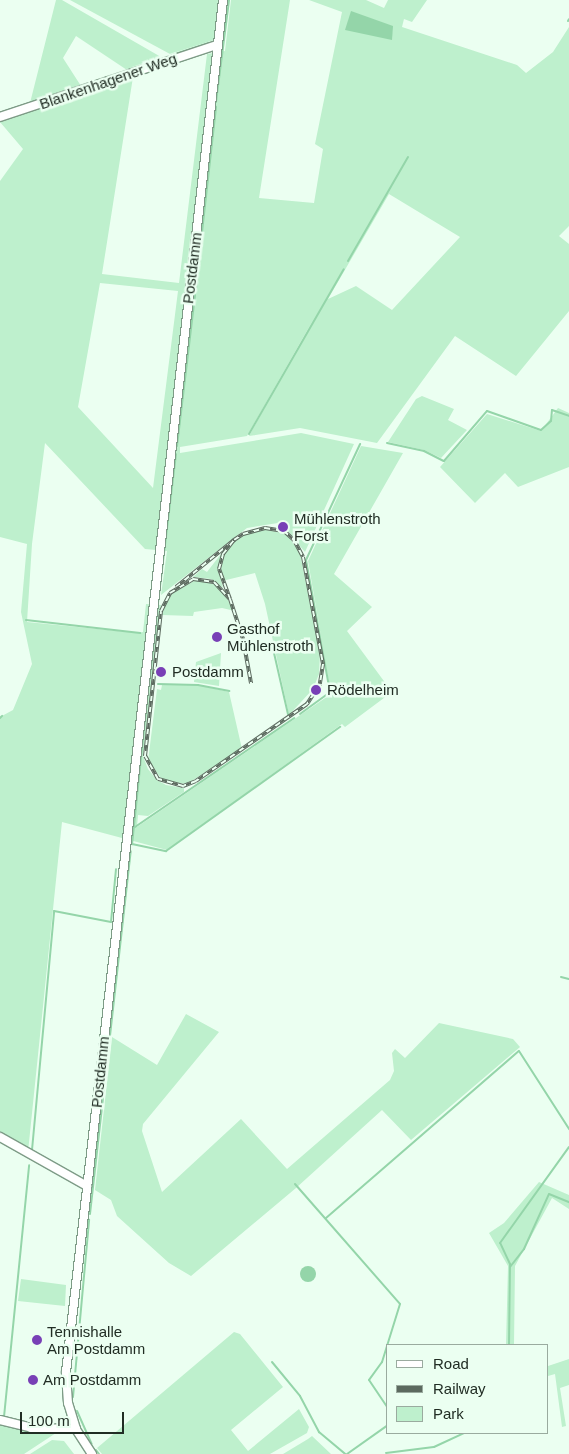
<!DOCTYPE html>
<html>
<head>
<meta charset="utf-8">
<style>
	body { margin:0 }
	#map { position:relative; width:569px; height:1454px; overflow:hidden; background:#ebfff1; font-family:Arial,sans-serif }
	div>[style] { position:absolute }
	.green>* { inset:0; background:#bef0cd }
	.water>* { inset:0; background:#94d5a9 }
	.round { border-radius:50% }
	.stream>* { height:2px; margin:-1px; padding:0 1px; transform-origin:1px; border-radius:1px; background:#94d5a9 }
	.roads { filter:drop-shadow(1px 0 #7d9b86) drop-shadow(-1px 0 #7d9b86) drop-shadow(0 1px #7d9b86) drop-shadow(0 -1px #7d9b86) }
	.street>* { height:8px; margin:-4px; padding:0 4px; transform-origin:4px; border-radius:4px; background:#fff }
	.rail>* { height:4px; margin-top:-2px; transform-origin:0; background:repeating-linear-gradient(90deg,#ebfff1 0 5.5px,#5c6a5f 0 11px); box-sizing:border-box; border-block:1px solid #5c6a5f }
	.dots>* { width:14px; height:14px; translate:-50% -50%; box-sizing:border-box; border:2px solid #ebfff1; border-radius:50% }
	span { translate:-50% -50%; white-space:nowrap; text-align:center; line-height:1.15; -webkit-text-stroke:5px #ebfff1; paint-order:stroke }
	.street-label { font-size:15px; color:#212d24 }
	.poi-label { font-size:15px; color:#212d24 }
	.left { translate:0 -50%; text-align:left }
	.legend { position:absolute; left:386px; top:1344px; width:162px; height:90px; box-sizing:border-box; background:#ebfff1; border:1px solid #9aab9f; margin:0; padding:6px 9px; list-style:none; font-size:15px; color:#212d24 }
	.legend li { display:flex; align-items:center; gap:10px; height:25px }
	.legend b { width:25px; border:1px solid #9aab9f }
	.scale { position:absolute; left:20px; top:1412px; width:104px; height:22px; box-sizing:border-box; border:2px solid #212d24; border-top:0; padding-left:6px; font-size:15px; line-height:18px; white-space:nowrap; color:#212d24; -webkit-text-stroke:4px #ebfff1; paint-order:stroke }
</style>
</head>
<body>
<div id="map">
	<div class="green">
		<div style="clip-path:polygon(56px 0,62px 0,161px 57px,160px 59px,127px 70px,76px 36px,63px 58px,81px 86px,30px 103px)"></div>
		<div style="clip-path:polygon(70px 0,218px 0,214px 40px,170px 54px)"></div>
		<div style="clip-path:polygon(evenodd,231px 0,290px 0,259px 198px,314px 203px,323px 149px,315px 144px,342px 12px,309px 0,366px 0,384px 8px,388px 0,427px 0,412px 22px,404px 19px,402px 27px,517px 65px,526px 73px,553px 52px,569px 27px,569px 226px,559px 236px,569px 244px,569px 311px,516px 376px,455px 336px,377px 443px,300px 428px,249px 436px,316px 315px,247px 436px,180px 447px,180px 453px,301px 433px,354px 444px,305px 552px,287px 531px,288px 526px,278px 523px,247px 528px,161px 595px,167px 551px,145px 549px,45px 443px,32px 544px,27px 622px,138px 633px,143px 632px,146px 604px,161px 605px,143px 756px,148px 769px,157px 780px,166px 785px,184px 788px,184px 792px,148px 816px,138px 815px,137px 827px,331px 694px,308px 561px,361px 446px,403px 453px,334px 574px,372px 607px,347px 631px,392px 692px,345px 727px,342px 724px,167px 850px,62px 822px,28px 1152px,0 1134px,0 717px,13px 710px,32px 664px,21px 612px,27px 544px,0 537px,0 181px,23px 149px,0 122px,133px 77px,102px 274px,179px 283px,207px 54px,225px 51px,231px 0,389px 194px,460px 237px,392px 310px,356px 286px,328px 299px,389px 194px,231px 0,100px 283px,178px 291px,153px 488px,78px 407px,100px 283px)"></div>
		<div style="clip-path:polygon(422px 396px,454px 409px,448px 420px,467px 430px,441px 458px,424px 450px,388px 442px,416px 399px)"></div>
		<div style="clip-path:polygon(558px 408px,569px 413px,569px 467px,518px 487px,505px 473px,475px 503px,440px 467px,487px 414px,541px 431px)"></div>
		<div style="clip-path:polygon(266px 529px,287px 534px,300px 553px,320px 654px,319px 674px,313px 689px,289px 715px,265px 604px,255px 573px,222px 581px,220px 573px,224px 554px,235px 541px,249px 532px)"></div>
		<div style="clip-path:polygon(224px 550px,218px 568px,223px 588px,211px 579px,193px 577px,202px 569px,207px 572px)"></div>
		<div style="clip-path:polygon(198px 579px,219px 586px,235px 611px,222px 608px,194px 612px,193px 616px,162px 615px,166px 602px,174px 591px)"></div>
		<div style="clip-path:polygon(221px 653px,219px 686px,194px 682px,196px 662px)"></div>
		<div style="clip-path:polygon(162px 685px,198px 685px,229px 692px,242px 749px,187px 784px,163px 781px,148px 761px,157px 689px,161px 690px)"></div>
		<div style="clip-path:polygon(186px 1014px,219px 1032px,143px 1124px,142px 1131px,162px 1192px,241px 1119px,287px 1169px,390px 1080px,394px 1071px,392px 1053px,395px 1049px,405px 1058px,439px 1023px,513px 1039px,520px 1047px,411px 1140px,382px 1110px,296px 1188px,191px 1276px,169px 1263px,117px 1216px,111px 1200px,95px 1190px,112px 1037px,157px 1065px)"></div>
		<div style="clip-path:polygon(539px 1182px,569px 1195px,569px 1209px,552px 1198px,515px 1266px,514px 1345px,506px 1345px,508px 1266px,489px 1233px,504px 1223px)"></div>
		<div style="clip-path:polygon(21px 1279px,66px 1285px,65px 1306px,18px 1301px)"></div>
		<div style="clip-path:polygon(234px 1332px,240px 1334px,283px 1387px,231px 1430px,248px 1451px,299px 1409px,309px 1427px,307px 1433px,270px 1454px,102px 1454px,97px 1448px)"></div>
		<div style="clip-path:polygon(569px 1359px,569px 1385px,560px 1388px,566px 1426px,562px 1427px,555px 1374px,548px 1376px,548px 1366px)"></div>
		<div style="clip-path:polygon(0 1423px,31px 1430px,56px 1433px,24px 1454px,0 1454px)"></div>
		<div style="clip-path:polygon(312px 1436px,331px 1454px,283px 1454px,308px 1439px)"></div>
		<div style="clip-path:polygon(52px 1440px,64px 1441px,74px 1454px,30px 1454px)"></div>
	</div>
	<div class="water">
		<div style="clip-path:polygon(351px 11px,393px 26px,392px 40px,345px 30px)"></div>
		<div class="round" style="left:300px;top:1266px;width:16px;height:16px"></div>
	</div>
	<div class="stream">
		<div style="left:568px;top:21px;width:2px;rotate:-63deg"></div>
		<div style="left:172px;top:55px;width:38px;rotate:-18deg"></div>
		<div style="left:216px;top:102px;width:103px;rotate:-82.7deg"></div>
		<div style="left:201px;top:241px;width:135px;rotate:-83.6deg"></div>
		<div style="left:348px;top:261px;width:120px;rotate:-60deg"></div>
		<div style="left:196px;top:289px;width:40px;rotate:-84.3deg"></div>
		<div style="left:249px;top:434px;width:190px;rotate:-60.1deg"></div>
		<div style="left:387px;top:443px;width:38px;rotate:12deg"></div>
		<div style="left:424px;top:451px;width:22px;rotate:27deg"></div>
		<div style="left:444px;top:461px;width:66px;rotate:-49.3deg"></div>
		<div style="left:487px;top:411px;width:57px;rotate:19.4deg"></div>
		<div style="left:541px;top:430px;width:13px;rotate:-42deg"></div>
		<div style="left:551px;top:421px;width:11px;rotate:-85deg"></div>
		<div style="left:552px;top:410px;width:18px;rotate:19deg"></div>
		<div style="left:177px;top:446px;width:152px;rotate:-83.2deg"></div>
		<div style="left:157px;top:611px;width:158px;rotate:-83.1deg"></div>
		<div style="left:26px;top:620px;width:115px;rotate:6.5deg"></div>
		<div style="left:274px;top:653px;width:63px;rotate:77.1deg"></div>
		<div style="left:149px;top:683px;width:60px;rotate:-83.3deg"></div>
		<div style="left:158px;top:684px;width:40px;rotate:1.4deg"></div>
		<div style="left:198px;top:685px;width:32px;rotate:11deg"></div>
		<div style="left:148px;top:690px;width:155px;rotate:95.9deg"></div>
		<div style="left:132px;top:844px;width:35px;rotate:12deg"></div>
		<div style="left:166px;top:851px;width:214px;rotate:-35.5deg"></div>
		<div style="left:300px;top:714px;width:37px;rotate:-36deg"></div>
		<div style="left:330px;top:692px;width:134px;rotate:-100.3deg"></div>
		<div style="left:306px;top:560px;width:128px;rotate:-65deg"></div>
		<div style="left:0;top:718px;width:3px;rotate:-45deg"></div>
		<div style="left:135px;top:827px;width:193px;rotate:-34.4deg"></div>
		<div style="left:561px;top:977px;width:8px;rotate:14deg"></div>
		<div style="left:32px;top:1150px;width:240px;rotate:-84.7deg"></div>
		<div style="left:54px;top:911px;width:58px;rotate:10.9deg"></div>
		<div style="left:111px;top:922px;width:53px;rotate:-84.6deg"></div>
		<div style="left:295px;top:1184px;width:159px;rotate:48.8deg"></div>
		<div style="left:400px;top:1304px;width:61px;rotate:107.2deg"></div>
		<div style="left:382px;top:1362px;width:22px;rotate:126deg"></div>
		<div style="left:369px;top:1380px;width:34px;rotate:56deg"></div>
		<div style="left:90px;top:1214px;width:365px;rotate:-83.6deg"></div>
		<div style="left:326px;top:1218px;width:255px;rotate:-40.9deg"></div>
		<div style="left:519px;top:1051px;width:93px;rotate:57.3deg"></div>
		<div style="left:510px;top:1267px;width:23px;rotate:-52deg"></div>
		<div style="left:524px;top:1249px;width:60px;rotate:-65.6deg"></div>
		<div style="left:549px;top:1194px;width:22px;rotate:22deg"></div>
		<div style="left:509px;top:1345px;width:81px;rotate:-89.3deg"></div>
		<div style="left:510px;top:1264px;width:23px;rotate:-115deg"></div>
		<div style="left:500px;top:1243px;width:118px;rotate:-54.3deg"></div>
		<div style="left:272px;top:1362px;width:44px;rotate:50.5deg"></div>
		<div style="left:300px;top:1396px;width:41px;rotate:62.2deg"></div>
		<div style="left:319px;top:1432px;width:34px;rotate:40deg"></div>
		<div style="left:73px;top:1397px;width:178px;rotate:-84.8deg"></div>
		<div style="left:77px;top:1411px;width:36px;rotate:66deg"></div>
		<div style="left:4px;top:1417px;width:253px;rotate:-84.3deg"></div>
		<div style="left:96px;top:1450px;width:5px;rotate:53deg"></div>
		<div style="left:386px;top:1453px;width:48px;rotate:-7.1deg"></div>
		<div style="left:434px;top:1447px;width:33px;rotate:-25deg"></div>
		<div style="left:347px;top:1454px;width:50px;rotate:-35.3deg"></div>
	</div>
	<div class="roads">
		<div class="street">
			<div style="left:0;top:117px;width:229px;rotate:-18.4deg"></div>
			<div style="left:0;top:1137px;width:100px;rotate:29.4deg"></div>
			<div style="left:0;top:1420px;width:32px;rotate:14deg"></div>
			<div style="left:31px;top:1428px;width:45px;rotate:1.3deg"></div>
			<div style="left:92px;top:1454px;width:30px;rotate:-123deg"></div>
			<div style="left:76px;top:1429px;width:27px;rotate:-107deg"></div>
			<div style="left:68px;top:1403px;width:31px;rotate:-94deg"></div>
			<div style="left:66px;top:1372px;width:1381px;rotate:-83.47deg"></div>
		</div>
	</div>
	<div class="rail">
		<div style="left:176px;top:587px;width:75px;rotate:-39deg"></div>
		<div style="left:234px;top:540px;width:11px;rotate:-34deg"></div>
		<div style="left:243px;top:534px;width:23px;rotate:-15deg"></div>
		<div style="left:265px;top:528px;width:19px;rotate:9deg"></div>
		<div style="left:284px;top:531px;width:13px;rotate:42deg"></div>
		<div style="left:294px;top:540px;width:19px;rotate:62deg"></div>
		<div style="left:303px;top:557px;width:109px;rotate:79.4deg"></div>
		<div style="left:323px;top:664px;width:20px;rotate:99deg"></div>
		<div style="left:320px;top:684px;width:24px;rotate:123deg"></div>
		<div style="left:307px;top:704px;width:135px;rotate:145.3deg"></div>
		<div style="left:196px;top:781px;width:14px;rotate:159deg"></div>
		<div style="left:183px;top:786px;width:26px;rotate:-164deg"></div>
		<div style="left:158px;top:779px;width:26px;rotate:-119deg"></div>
		<div style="left:145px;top:756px;width:146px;rotate:-83.7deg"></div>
		<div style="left:161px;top:611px;width:20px;rotate:-63deg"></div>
		<div style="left:170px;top:593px;width:27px;rotate:-31deg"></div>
		<div style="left:193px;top:579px;width:21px;rotate:8deg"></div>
		<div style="left:214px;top:582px;width:23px;rotate:47deg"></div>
		<div style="left:230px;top:599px;width:32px;rotate:-110deg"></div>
		<div style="left:219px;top:569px;width:16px;rotate:-75deg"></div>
		<div style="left:223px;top:554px;width:18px;rotate:-52deg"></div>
		<div style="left:230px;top:599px;width:42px;rotate:72deg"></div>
		<div style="left:243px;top:639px;width:45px;rotate:79.7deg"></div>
	</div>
	<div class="dots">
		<div style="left:283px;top:527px;background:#7840b6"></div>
		<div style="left:217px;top:637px;background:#7840b6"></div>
		<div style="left:161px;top:672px;background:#7840b6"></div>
		<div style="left:316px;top:690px;background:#7840b6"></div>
		<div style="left:37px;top:1340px;background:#7840b6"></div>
		<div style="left:33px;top:1380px;background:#7840b6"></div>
	</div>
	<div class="street-label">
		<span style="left:108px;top:81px;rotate:-19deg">Blankenhagener Weg</span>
		<span style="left:192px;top:268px;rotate:-83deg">Postdamm</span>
		<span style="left:100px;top:1072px;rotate:-84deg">Postdamm</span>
	</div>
	<div class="poi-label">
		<span class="left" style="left:294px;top:527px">Mühlenstroth<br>Forst</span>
		<span class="left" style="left:227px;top:637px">Gasthof<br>Mühlenstroth</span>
		<span class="left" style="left:172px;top:672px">Postdamm</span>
		<span class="left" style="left:327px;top:690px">Rödelheim</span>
		<span class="left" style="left:47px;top:1340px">Tennishalle<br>Am Postdamm</span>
		<span class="left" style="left:43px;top:1380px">Am Postdamm</span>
	</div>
	<ul class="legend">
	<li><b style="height:6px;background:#fff"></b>Road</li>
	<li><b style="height:6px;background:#5c6a5f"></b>Railway</li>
	<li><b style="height:14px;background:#bef0cd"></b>Park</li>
	</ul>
	<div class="scale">100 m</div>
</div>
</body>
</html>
